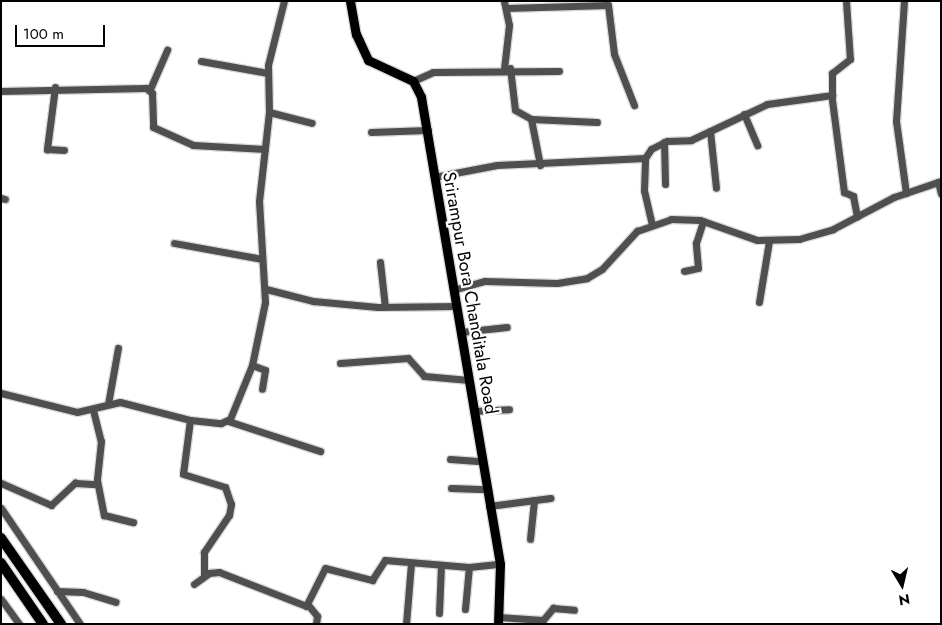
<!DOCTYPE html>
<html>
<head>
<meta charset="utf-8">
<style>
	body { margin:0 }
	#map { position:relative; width:942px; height:625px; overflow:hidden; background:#fff; font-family:Jost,sans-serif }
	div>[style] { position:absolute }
	.roads { filter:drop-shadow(1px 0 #dbdbdb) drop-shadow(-1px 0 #dbdbdb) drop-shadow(0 1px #dbdbdb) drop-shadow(0 -1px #dbdbdb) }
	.minor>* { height:7px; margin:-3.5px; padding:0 3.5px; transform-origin:3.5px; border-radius:3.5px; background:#4f4f4f }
	.major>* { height:9px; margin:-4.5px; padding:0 4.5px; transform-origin:4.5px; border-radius:4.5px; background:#000 }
	.highway>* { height:10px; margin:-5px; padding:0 5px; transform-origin:5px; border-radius:5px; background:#000 }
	span { translate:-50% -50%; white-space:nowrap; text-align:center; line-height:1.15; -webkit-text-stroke:4.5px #fff; paint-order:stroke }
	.street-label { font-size:18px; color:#000 }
	.frame { position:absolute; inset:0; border:2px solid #000; pointer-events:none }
	.north { position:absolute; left:877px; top:560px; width:50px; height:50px; -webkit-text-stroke:4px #fff; paint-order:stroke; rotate:171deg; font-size:14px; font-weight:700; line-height:20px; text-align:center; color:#000 }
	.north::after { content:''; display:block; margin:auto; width:18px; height:22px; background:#000; clip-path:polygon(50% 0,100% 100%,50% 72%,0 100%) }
	.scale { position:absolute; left:15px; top:25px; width:90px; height:22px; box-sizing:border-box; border:2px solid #000; border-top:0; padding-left:6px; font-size:15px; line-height:18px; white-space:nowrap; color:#000; -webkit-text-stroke:4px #fff; paint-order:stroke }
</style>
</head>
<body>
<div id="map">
	<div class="roads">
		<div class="minor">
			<div style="left:846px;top:1px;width:58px;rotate:86.1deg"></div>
			<div style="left:850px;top:59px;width:23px;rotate:142deg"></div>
			<div style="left:832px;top:73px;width:27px;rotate:90deg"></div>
			<div style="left:832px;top:100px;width:93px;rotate:82.6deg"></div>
			<div style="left:844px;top:192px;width:10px;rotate:24deg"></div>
			<div style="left:853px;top:196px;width:21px;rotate:79deg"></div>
			<div style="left:904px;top:1px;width:120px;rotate:93.8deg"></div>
			<div style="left:896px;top:121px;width:73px;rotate:82.1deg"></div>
			<div style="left:506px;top:8px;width:102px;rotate:-1.7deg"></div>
			<div style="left:608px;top:5px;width:49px;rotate:83deg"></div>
			<div style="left:614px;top:54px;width:55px;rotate:68.6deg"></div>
			<div style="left:201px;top:61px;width:68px;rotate:10.2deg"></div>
			<div style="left:510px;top:68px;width:42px;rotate:83.2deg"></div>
			<div style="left:515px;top:110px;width:18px;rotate:29deg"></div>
			<div style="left:531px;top:119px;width:47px;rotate:78.9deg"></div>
			<div style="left:504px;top:69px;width:44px;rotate:-83.5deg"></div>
			<div style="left:509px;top:25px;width:25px;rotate:-102deg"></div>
			<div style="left:413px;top:81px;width:22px;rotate:-24deg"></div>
			<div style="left:433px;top:72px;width:126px;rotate:-0.5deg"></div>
			<div style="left:55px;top:87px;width:63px;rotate:97.4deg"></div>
			<div style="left:47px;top:149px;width:17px;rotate:3deg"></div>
			<div style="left:150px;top:89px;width:43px;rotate:-66.4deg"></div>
			<div style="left:1px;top:91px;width:145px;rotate:-1.2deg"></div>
			<div style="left:146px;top:88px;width:8px;rotate:40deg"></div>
			<div style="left:152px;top:93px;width:34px;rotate:88deg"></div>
			<div style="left:153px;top:127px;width:44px;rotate:24.2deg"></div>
			<div style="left:193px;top:145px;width:72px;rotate:3.2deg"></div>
			<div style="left:269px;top:112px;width:44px;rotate:14.3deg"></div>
			<div style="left:744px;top:114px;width:34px;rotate:67deg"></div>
			<div style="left:531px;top:119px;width:66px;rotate:2.6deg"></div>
			<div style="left:710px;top:131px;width:57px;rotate:84deg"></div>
			<div style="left:371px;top:132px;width:57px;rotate:-2deg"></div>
			<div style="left:664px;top:142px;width:42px;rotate:88.6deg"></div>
			<div style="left:434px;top:177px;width:64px;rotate:-10.8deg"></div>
			<div style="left:497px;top:165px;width:148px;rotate:-2.7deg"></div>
			<div style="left:938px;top:182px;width:12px;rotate:76deg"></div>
			<div style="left:1px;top:198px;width:4px;rotate:14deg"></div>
			<div style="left:652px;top:225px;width:36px;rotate:-103deg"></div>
			<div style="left:644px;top:190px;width:32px;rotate:-88deg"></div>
			<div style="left:645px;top:158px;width:11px;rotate:-56deg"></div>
			<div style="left:651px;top:149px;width:18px;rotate:-27deg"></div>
			<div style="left:667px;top:141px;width:24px;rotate:-2deg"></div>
			<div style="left:691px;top:140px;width:84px;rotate:-25.3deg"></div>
			<div style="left:767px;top:104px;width:66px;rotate:-7.9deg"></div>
			<div style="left:174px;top:243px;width:89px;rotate:10.3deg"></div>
			<div style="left:380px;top:262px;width:45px;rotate:83.7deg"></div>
			<div style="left:684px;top:271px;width:14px;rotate:-12deg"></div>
			<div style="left:698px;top:268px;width:25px;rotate:-95deg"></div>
			<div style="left:696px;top:243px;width:23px;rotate:-72deg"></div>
			<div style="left:266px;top:289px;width:49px;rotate:14.3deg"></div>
			<div style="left:313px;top:301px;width:65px;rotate:5.3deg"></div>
			<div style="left:378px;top:307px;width:78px;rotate:-0.7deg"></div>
			<div style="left:453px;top:290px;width:33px;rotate:-16deg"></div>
			<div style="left:485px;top:281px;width:72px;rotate:1.6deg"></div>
			<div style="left:557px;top:283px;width:30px;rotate:-9deg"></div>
			<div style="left:587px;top:278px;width:17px;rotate:-31deg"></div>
			<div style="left:602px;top:269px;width:52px;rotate:-47.4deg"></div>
			<div style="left:637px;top:231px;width:36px;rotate:-19deg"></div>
			<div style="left:671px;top:219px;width:29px;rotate:2deg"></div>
			<div style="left:700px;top:220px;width:60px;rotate:19.3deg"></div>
			<div style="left:757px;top:240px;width:42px;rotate:-1.4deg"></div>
			<div style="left:799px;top:239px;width:35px;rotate:-16deg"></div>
			<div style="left:833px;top:229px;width:69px;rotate:-27.7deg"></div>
			<div style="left:894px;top:197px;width:50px;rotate:-18.8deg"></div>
			<div style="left:759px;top:302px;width:62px;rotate:-80.7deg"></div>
			<div style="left:461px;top:332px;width:46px;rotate:-6.2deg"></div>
			<div style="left:340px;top:363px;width:68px;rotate:-4.2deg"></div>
			<div style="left:408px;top:358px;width:24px;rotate:48deg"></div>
			<div style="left:424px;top:376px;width:45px;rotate:5.1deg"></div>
			<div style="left:252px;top:365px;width:14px;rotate:21deg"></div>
			<div style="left:265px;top:370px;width:19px;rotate:99deg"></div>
			<div style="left:1px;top:393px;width:78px;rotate:14deg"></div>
			<div style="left:77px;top:412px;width:44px;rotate:-13.1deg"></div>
			<div style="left:120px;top:402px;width:72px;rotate:14.4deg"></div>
			<div style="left:190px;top:420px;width:31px;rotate:6deg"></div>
			<div style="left:221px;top:423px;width:10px;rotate:-24deg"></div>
			<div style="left:230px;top:419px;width:58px;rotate:-67.8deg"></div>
			<div style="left:252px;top:365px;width:64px;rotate:-78.3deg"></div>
			<div style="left:265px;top:302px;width:101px;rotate:-93.4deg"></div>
			<div style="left:259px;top:201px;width:90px;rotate:-83.6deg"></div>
			<div style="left:269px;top:112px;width:47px;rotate:-91.2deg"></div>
			<div style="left:268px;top:65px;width:66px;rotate:-76deg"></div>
			<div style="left:108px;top:404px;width:57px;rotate:-79.9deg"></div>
			<div style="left:93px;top:410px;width:32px;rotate:76deg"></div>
			<div style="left:101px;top:441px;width:39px;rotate:96deg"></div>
			<div style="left:97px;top:480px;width:36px;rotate:79deg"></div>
			<div style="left:104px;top:515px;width:30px;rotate:14deg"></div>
			<div style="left:474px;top:411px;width:35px;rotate:-3deg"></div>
			<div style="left:190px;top:420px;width:54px;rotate:97.4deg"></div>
			<div style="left:183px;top:474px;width:44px;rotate:17.2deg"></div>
			<div style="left:225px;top:487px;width:18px;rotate:71deg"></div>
			<div style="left:231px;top:504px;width:11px;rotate:100deg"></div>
			<div style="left:229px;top:515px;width:45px;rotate:124deg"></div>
			<div style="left:204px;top:552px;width:23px;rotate:90deg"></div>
			<div style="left:228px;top:421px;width:97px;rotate:18.1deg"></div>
			<div style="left:450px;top:459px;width:31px;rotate:4deg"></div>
			<div style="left:1px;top:483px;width:55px;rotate:23.7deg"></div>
			<div style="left:51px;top:505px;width:33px;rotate:-43deg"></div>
			<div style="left:75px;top:483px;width:22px;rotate:3deg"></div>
			<div style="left:451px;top:488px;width:35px;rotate:2deg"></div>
			<div style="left:489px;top:506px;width:62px;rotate:-7.5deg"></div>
			<div style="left:1px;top:508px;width:140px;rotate:55.7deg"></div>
			<div style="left:530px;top:539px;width:39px;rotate:-84deg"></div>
			<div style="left:194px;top:584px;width:19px;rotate:-36deg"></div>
			<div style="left:209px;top:573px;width:10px;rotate:-6deg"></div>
			<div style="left:219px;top:572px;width:93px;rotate:21.3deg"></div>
			<div style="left:306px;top:606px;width:42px;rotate:-63.4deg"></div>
			<div style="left:325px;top:568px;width:49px;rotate:14.3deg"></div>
			<div style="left:372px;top:580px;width:24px;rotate:-57deg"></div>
			<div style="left:385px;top:560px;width:84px;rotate:4.8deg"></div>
			<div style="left:469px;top:567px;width:31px;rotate:-6deg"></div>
			<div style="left:57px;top:591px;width:26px;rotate:2deg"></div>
			<div style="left:83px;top:592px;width:34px;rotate:17deg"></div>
			<div style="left:1px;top:599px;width:31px;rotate:54deg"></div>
			<div style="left:309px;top:606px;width:13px;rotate:51deg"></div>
			<div style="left:317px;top:616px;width:8px;rotate:97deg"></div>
			<div style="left:465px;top:609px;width:42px;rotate:-84.6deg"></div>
			<div style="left:439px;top:613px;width:48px;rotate:-87.6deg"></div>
			<div style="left:498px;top:617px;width:45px;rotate:3.8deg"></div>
			<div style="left:543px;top:620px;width:16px;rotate:-50deg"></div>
			<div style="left:553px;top:608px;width:21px;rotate:5deg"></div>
			<div style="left:406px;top:624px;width:61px;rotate:-85.3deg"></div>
		</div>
		<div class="major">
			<div style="left:350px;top:1px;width:34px;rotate:80deg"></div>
			<div style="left:356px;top:34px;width:29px;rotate:65deg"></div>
			<div style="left:368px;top:60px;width:50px;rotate:25deg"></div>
			<div style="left:413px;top:81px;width:18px;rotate:63deg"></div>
			<div style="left:421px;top:97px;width:474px;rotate:80.4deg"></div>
			<div style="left:500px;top:564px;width:60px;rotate:91.9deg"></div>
		</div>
		<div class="highway">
			<div style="left:1px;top:538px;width:105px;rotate:55.1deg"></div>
			<div style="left:1px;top:563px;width:74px;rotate:55.5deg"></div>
		</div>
	</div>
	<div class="street-label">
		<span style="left:470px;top:293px;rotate:80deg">Srirampur Bora Chanditala Road</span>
	</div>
	<div class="frame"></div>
	<div class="north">N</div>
	<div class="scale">100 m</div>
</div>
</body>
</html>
